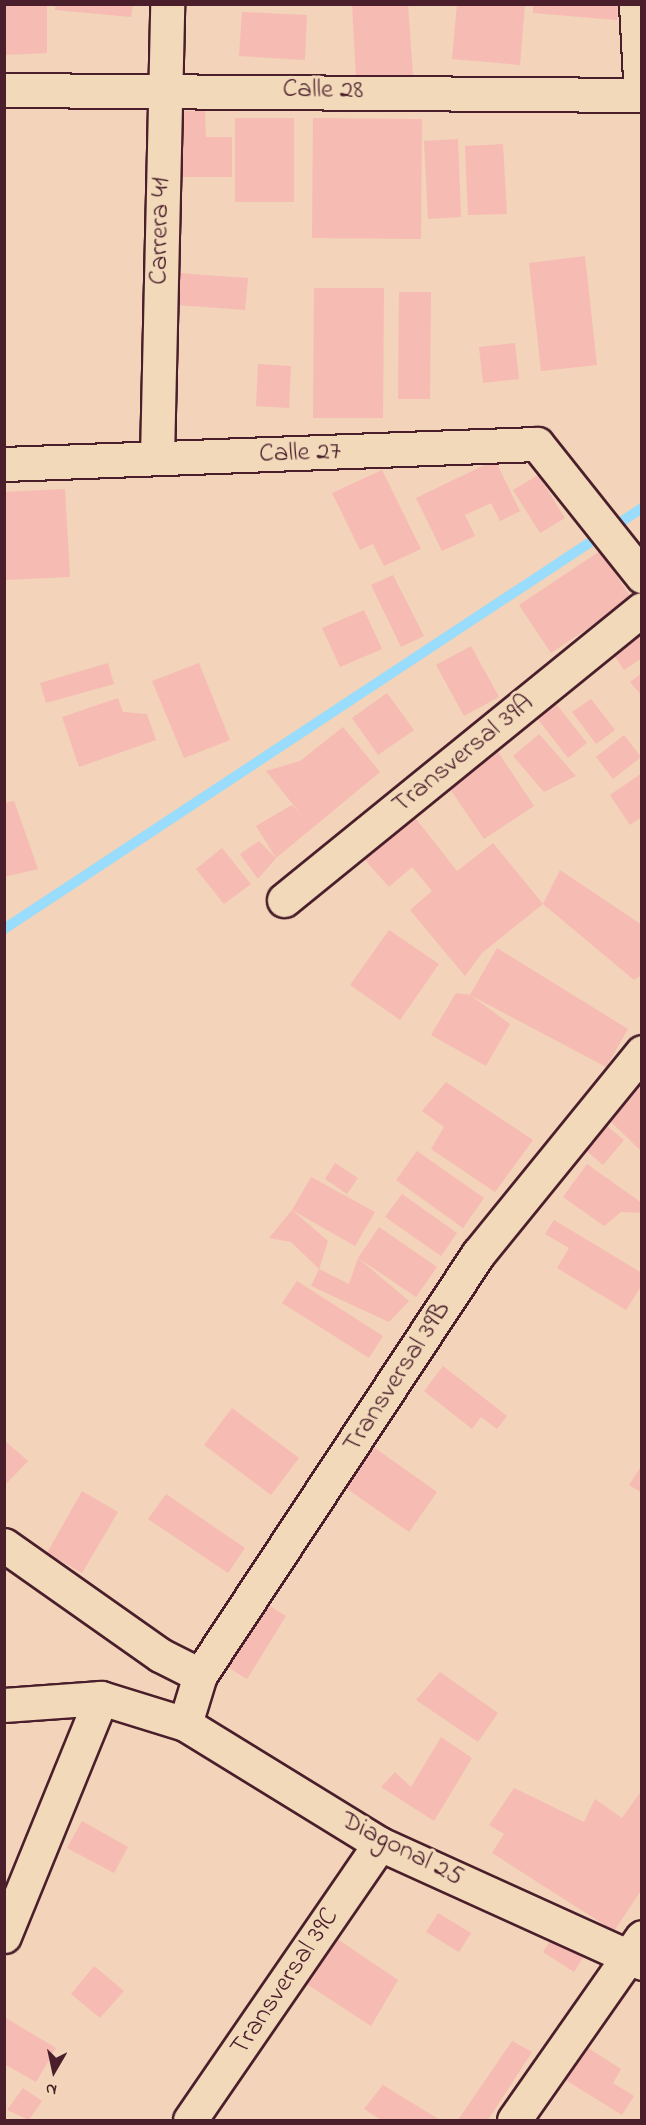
<!DOCTYPE html>
<html>
<head>
<meta charset="utf-8">
<style>
	body { margin:0 }
	#map { position:relative; width:646px; height:2125px; overflow:hidden; background:#f3d3b9; font-family:"Indie Flower",sans-serif }
	div>[style] { position:absolute }
	.stream>* { height:10px; margin:-5px; padding:0 5px; transform-origin:5px; border-radius:5px; background:#99dcfb }
	.building>* { inset:0; background:#f6bbb3 }
	.roads { filter:drop-shadow(2px 0 #4a1f2b) drop-shadow(-2px 0 #4a1f2b) drop-shadow(0 2px #4a1f2b) drop-shadow(0 -2px #4a1f2b) }
	.street>* { height:33px; margin:-16.5px; padding:0 16.5px; transform-origin:16.5px; border-radius:16.5px; background:#f2d9ba }
	span { translate:-50% -50%; white-space:nowrap; text-align:center; line-height:1.15; -webkit-text-stroke:6px #f2d9ba; paint-order:stroke }
	.street-label { font-size:27px; color:#4a1f2b }
	.frame { position:absolute; inset:0; border:6px solid #4a1f2b; pointer-events:none }
	.north { position:absolute; left:24px; top:2041px; width:60px; height:60px; -webkit-text-stroke:4px #f2d9ba; paint-order:stroke; rotate:189deg; font-size:16px; font-weight:700; line-height:24px; text-align:center; color:#4a1f2b }
	.north::after { content:''; display:block; margin:auto; width:21px; height:27px; background:#4a1f2b; clip-path:polygon(50% 0,100% 100%,50% 72%,0 100%) }
</style>
</head>
<body>
<div id="map">
	<div class="stream">
		<div style="left:4px;top:929px;width:764px;rotate:-33.42deg"></div>
	</div>
	<div class="building">
		<div style="clip-path:polygon(4px 4px,47px 4px,47px 53px,4px 55px)"></div>
		<div style="clip-path:polygon(56px 4px,133px 4px,131px 17px,55px 10px)"></div>
		<div style="clip-path:polygon(352px 4px,408px 4px,413px 76px,356px 79px)"></div>
		<div style="clip-path:polygon(457px 4px,525px 4px,520px 65px,452px 59px)"></div>
		<div style="clip-path:polygon(533px 5px,618px 5px,617px 20px,533px 13px)"></div>
		<div style="clip-path:polygon(242px 12px,307px 15px,305px 60px,239px 56px)"></div>
		<div style="clip-path:polygon(175px 111px,205px 111px,206px 137px,232px 137px,232px 177px,176px 177px)"></div>
		<div style="clip-path:polygon(235px 118px,294px 118px,294px 202px,235px 202px)"></div>
		<div style="clip-path:polygon(313px 118px,422px 119px,421px 239px,312px 238px)"></div>
		<div style="clip-path:polygon(458px 139px,461px 217px,428px 219px,424px 141px)"></div>
		<div style="clip-path:polygon(503px 144px,507px 214px,468px 215px,465px 146px)"></div>
		<div style="clip-path:polygon(585px 256px,597px 365px,541px 371px,529px 263px)"></div>
		<div style="clip-path:polygon(178px 273px,248px 278px,245px 310px,176px 305px)"></div>
		<div style="clip-path:polygon(314px 288px,384px 288px,383px 418px,313px 418px)"></div>
		<div style="clip-path:polygon(399px 292px,431px 292px,430px 399px,398px 399px)"></div>
		<div style="clip-path:polygon(515px 343px,519px 379px,483px 383px,479px 347px)"></div>
		<div style="clip-path:polygon(258px 364px,291px 366px,289px 408px,256px 406px)"></div>
		<div style="clip-path:polygon(495px 460px,520px 511px,500px 521px,491px 503px,465px 515px,475px 536px,442px 551px,416px 498px)"></div>
		<div style="clip-path:polygon(382px 470px,421px 549px,384px 566px,373px 544px,360px 550px,332px 493px)"></div>
		<div style="clip-path:polygon(538px 475px,565px 518px,540px 533px,513px 490px)"></div>
		<div style="clip-path:polygon(65px 489px,70px 577px,4px 580px,4px 492px)"></div>
		<div style="clip-path:polygon(600px 551px,632px 599px,551px 653px,519px 605px)"></div>
		<div style="clip-path:polygon(393px 575px,424px 636px,401px 647px,371px 585px)"></div>
		<div style="clip-path:polygon(364px 610px,382px 649px,340px 667px,322px 628px)"></div>
		<div style="clip-path:polygon(642px 632px,642px 658px,624px 670px,612px 652px)"></div>
		<div style="clip-path:polygon(471px 646px,499px 697px,464px 716px,436px 665px)"></div>
		<div style="clip-path:polygon(108px 663px,114px 684px,46px 703px,40px 683px)"></div>
		<div style="clip-path:polygon(199px 663px,230px 740px,184px 758px,152px 681px)"></div>
		<div style="clip-path:polygon(642px 673px,642px 696px,630px 682px)"></div>
		<div style="clip-path:polygon(387px 693px,414px 730px,378px 755px,352px 718px)"></div>
		<div style="clip-path:polygon(549px 695px,587px 743px,568px 758px,530px 709px)"></div>
		<div style="clip-path:polygon(118px 698px,123px 712px,147px 714px,156px 740px,79px 767px,62px 717px)"></div>
		<div style="clip-path:polygon(591px 699px,615px 730px,596px 744px,572px 712px)"></div>
		<div style="clip-path:polygon(343px 727px,380px 772px,276px 858px,256px 826px,292px 805px,303px 817px,266px 771px,300px 761px)"></div>
		<div style="clip-path:polygon(539px 734px,576px 776px,544px 792px,513px 756px)"></div>
		<div style="clip-path:polygon(624px 735px,641px 757px,613px 779px,596px 757px)"></div>
		<div style="clip-path:polygon(496px 749px,534px 806px,484px 839px,446px 783px)"></div>
		<div style="clip-path:polygon(642px 773px,642px 817px,630px 825px,610px 795px)"></div>
		<div style="clip-path:polygon(14px 801px,38px 869px,4px 877px,4px 803px)"></div>
		<div style="clip-path:polygon(409px 810px,457px 871px,493px 843px,543px 904px,482px 953px,465px 976px,410px 910px,432px 891px,412px 867px,389px 887px,359px 853px)"></div>
		<div style="clip-path:polygon(259px 841px,276px 858px,258px 879px,240px 854px)"></div>
		<div style="clip-path:polygon(222px 848px,251px 884px,224px 904px,196px 869px)"></div>
		<div style="clip-path:polygon(560px 870px,642px 925px,642px 975px,634px 980px,543px 904px)"></div>
		<div style="clip-path:polygon(389px 930px,439px 964px,400px 1020px,350px 985px)"></div>
		<div style="clip-path:polygon(497px 948px,628px 1029px,606px 1067px,470px 995px)"></div>
		<div style="clip-path:polygon(456px 993px,470px 995px,510px 1024px,486px 1066px,431px 1035px)"></div>
		<div style="clip-path:polygon(636px 1078px,642px 1084px,642px 1152px,602px 1113px)"></div>
		<div style="clip-path:polygon(446px 1082px,533px 1140px,495px 1192px,431px 1149px,444px 1127px,422px 1111px)"></div>
		<div style="clip-path:polygon(596px 1117px,624px 1140px,603px 1165px,576px 1142px)"></div>
		<div style="clip-path:polygon(417px 1151px,484px 1198px,463px 1228px,396px 1180px)"></div>
		<div style="clip-path:polygon(335px 1163px,358px 1178px,347px 1194px,325px 1179px)"></div>
		<div style="clip-path:polygon(587px 1164px,642px 1203px,642px 1213px,621px 1212px,604px 1226px,563px 1197px)"></div>
		<div style="clip-path:polygon(311px 1177px,375px 1212px,355px 1246px,292px 1210px)"></div>
		<div style="clip-path:polygon(402px 1194px,457px 1233px,441px 1256px,385px 1217px)"></div>
		<div style="clip-path:polygon(292px 1210px,328px 1241px,319px 1269px,291px 1242px,269px 1238px)"></div>
		<div style="clip-path:polygon(554px 1220px,642px 1273px,642px 1285px,626px 1310px,557px 1268px,569px 1248px,545px 1234px)"></div>
		<div style="clip-path:polygon(379px 1227px,437px 1267px,416px 1297px,358px 1258px,409px 1301px,389px 1322px,311px 1286px,319px 1269px,349px 1284px,358px 1258px)"></div>
		<div style="clip-path:polygon(297px 1281px,383px 1336px,369px 1358px,282px 1303px)"></div>
		<div style="clip-path:polygon(443px 1366px,507px 1416px,497px 1429px,481px 1417px,472px 1429px,424px 1391px)"></div>
		<div style="clip-path:polygon(232px 1408px,299px 1458px,271px 1495px,204px 1445px)"></div>
		<div style="clip-path:polygon(4px 1440px,28px 1461px,4px 1486px)"></div>
		<div style="clip-path:polygon(372px 1446px,437px 1492px,409px 1532px,343px 1486px)"></div>
		<div style="clip-path:polygon(642px 1465px,642px 1493px,629px 1485px)"></div>
		<div style="clip-path:polygon(82px 1491px,118px 1512px,82px 1573px,47px 1553px)"></div>
		<div style="clip-path:polygon(166px 1494px,245px 1548px,228px 1573px,148px 1519px)"></div>
		<div style="clip-path:polygon(268px 1605px,286px 1616px,247px 1679px,229px 1668px)"></div>
		<div style="clip-path:polygon(440px 1672px,498px 1713px,478px 1742px,416px 1700px)"></div>
		<div style="clip-path:polygon(441px 1737px,472px 1758px,434px 1821px,381px 1787px,395px 1772px,411px 1787px)"></div>
		<div style="clip-path:polygon(514px 1788px,584px 1822px,595px 1799px,622px 1818px,642px 1790px,642px 1889px,614px 1931px,492px 1853px,504px 1834px,489px 1825px)"></div>
		<div style="clip-path:polygon(82px 1821px,128px 1847px,114px 1873px,67px 1848px)"></div>
		<div style="clip-path:polygon(438px 1913px,471px 1933px,459px 1952px,426px 1932px)"></div>
		<div style="clip-path:polygon(555px 1933px,586px 1953px,574px 1972px,543px 1952px)"></div>
		<div style="clip-path:polygon(330px 1934px,398px 1980px,371px 2026px,299px 1979px)"></div>
		<div style="clip-path:polygon(94px 1966px,124px 1991px,100px 2018px,71px 1994px)"></div>
		<div style="clip-path:polygon(4px 2017px,56px 2048px,36px 2082px,4px 2064px)"></div>
		<div style="clip-path:polygon(574px 2039px,621px 2069px,613px 2083px,634px 2096px,622px 2115px,554px 2073px)"></div>
		<div style="clip-path:polygon(512px 2041px,532px 2052px,488px 2120px,458px 2120px)"></div>
		<div style="clip-path:polygon(383px 2085px,440px 2120px,381px 2120px,364px 2109px)"></div>
		<div style="clip-path:polygon(23px 2088px,42px 2101px,29px 2120px,7px 2110px)"></div>
	</div>
	<div class="roads">
		<div class="street">
			<div style="left:636px;top:4px;width:91px;rotate:86.9deg"></div>
			<div style="left:4px;top:90px;width:638px;rotate:0.45deg"></div>
			<div style="left:157px;top:457px;width:453px;rotate:-88.7deg"></div>
			<div style="left:4px;top:464px;width:533px;rotate:-2.15deg"></div>
			<div style="left:537px;top:444px;width:169px;rotate:51.5deg"></div>
			<div style="left:284px;top:900px;width:461px;rotate:-39.1deg"></div>
			<div style="left:4px;top:1545px;width:191px;rotate:35.2deg"></div>
			<div style="left:160px;top:1655px;width:45px;rotate:26.6deg"></div>
			<div style="left:4px;top:1705px;width:97px;rotate:-4.1deg"></div>
			<div style="left:101px;top:1698px;width:88px;rotate:17.2deg"></div>
			<div style="left:185px;top:1724px;width:229px;rotate:31.6deg"></div>
			<div style="left:380px;top:1844px;width:288px;rotate:24.4deg"></div>
			<div style="left:185px;top:1724px;width:51px;rotate:-73deg"></div>
			<div style="left:200px;top:1675px;width:505px;rotate:-56.56deg"></div>
			<div style="left:478px;top:1254px;width:260px;rotate:-50.9deg"></div>
			<div style="left:4px;top:1936px;width:257px;rotate:-67.8deg"></div>
			<div style="left:190px;top:2120px;width:335px;rotate:-55.5deg"></div>
			<div style="left:514px;top:2120px;width:223px;rotate:-55deg"></div>
		</div>
	</div>
	<div class="street-label">
		<span style="left:323px;top:90px;rotate:1deg">Calle 28</span>
		<span style="left:160px;top:231px;rotate:-89deg">Carrera 41</span>
		<span style="left:300px;top:453px;rotate:-2deg">Calle 27</span>
		<span style="left:463px;top:754px;rotate:-39deg">Transversal 39A</span>
		<span style="left:397px;top:1377px;rotate:-57deg">Transversal 39B</span>
		<span style="left:402px;top:1849px;rotate:27deg">Diagonal 25</span>
		<span style="left:285px;top:1982px;rotate:-56deg">Transversal 39C</span>
	</div>
	<div class="frame"></div>
	<div class="north">N</div>
</div>
</body>
</html>
